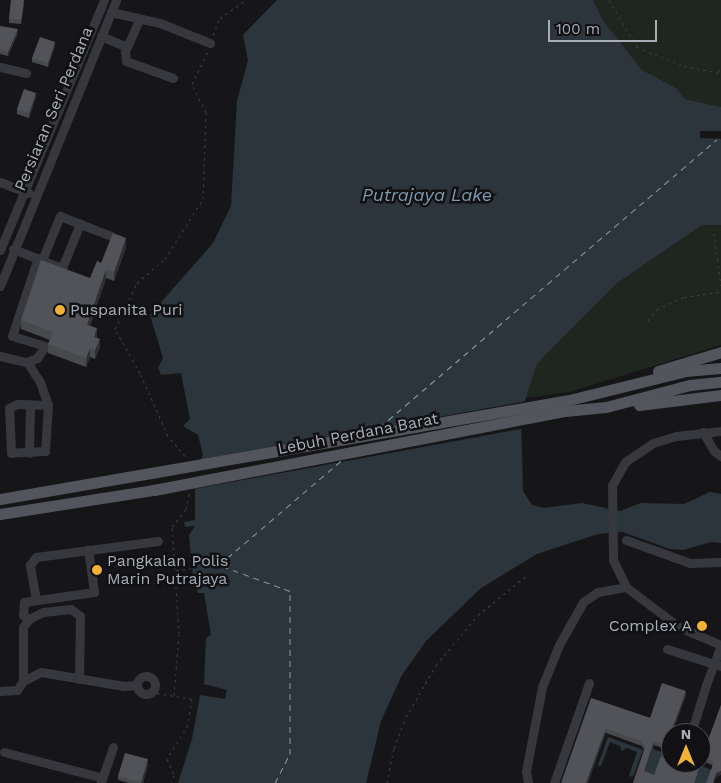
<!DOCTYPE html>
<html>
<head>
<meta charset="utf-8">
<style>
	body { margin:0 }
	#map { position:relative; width:721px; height:783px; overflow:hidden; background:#161618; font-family:"Work Sans",sans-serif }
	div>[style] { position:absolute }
	.green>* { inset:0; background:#1e261f }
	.water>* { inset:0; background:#2c353c }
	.pier>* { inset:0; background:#161618 }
	.ferry>* { height:1px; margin-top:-0.5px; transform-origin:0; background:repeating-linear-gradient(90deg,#7f9bb3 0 6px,transparent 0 11px) }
	.path>* { height:1px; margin-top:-0.5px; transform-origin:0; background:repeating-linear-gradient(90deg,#3d3f44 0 2.5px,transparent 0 6.5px) }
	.minor>* { height:9px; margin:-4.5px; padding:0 4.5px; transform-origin:4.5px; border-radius:4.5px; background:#37383d }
	.minor>.ring { margin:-4.5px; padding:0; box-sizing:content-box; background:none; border:9px solid #37383d; border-radius:50% }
	.major>* { height:11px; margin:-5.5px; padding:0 5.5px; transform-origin:5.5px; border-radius:5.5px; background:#53555c }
	.minor-bridge>* { height:9px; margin:-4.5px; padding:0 4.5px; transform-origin:4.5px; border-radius:4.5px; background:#37383d }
	.major-bridge>* { height:11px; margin:-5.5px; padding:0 5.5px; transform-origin:5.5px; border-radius:5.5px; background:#53555c }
	.wall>* { inset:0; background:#47494d }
	.shaded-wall>* { inset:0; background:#2f3033 }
	.building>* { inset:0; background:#525359 }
	.dots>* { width:14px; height:14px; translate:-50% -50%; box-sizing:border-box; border:2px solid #111113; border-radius:50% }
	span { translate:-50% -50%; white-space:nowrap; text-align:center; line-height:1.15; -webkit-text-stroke:5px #111113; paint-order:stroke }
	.street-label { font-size:16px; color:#a8adb8 }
	.poi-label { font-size:16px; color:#a8adb8 }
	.left { translate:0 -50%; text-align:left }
	.right { translate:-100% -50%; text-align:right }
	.water-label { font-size:18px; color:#7f9bb3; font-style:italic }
	.north { position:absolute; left:661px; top:723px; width:50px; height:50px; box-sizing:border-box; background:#111113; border:1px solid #4d4f55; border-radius:50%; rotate:0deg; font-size:14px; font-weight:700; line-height:20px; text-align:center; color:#a8adb8 }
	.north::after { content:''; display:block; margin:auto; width:18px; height:22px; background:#f2b134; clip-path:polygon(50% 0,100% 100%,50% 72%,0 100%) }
	.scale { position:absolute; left:548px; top:20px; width:109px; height:22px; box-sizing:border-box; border:2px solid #a8adb8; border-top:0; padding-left:6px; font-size:15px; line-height:18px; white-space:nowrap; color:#a8adb8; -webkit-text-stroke:4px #111113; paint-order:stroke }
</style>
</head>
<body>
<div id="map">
	<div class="green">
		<div style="clip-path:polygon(593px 0,721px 0,721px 107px,685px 99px,676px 88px,642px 70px,602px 19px)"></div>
		<div style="clip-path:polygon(702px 225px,721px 225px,721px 345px,570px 392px,525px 398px,537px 364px,616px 284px)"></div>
	</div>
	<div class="water">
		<div style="clip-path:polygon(277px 0,593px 0,602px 19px,642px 70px,676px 88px,685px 99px,721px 107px,721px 225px,702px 225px,616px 284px,537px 364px,521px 412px,523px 491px,532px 505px,544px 508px,582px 503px,620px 511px,641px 503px,684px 504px,710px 492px,721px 494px,721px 543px,711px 542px,683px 550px,670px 549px,623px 532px,598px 534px,537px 554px,481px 588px,426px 641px,402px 675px,381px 721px,366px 783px,178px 783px,192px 739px,200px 695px,225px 699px,227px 690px,204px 684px,206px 638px,211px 635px,204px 593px,198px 593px,193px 579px,189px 535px,195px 526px,185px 527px,184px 522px,195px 520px,195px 473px,203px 455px,198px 435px,183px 426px,190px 419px,181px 373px,161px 375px,158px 368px,163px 358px,150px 315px,213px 243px,231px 206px,237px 101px,248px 60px,243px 35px)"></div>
		<div style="clip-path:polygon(608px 737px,643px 750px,633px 777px,629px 776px,637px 752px,627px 748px,622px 751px,620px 746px,610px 742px,601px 766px,598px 765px)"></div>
		<div style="clip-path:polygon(653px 749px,669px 755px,654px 779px,644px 775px)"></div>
		<div style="clip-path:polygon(696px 764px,712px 770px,708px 783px,696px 783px)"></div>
	</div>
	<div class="pier">
		<div style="clip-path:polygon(700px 131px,721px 131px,721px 139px,700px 138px)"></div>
		<div style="clip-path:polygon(527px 401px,524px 412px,526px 428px,194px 489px,192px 473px,197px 461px)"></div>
	</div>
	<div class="ferry">
		<div style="left:380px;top:427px;width:443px;rotate:-40.5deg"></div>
		<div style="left:275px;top:783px;width:33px;rotate:-63deg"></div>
		<div style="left:290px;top:754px;width:163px;rotate:-90deg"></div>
		<div style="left:290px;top:591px;width:76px;rotate:-159.9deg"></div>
		<div style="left:219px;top:565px;width:163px;rotate:-40.5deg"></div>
	</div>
	<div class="path">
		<div style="left:609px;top:0;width:55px;rotate:59.2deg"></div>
		<div style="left:637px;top:47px;width:51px;rotate:22deg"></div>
		<div style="left:684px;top:66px;width:38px;rotate:11deg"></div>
		<div style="left:213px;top:35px;width:18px;rotate:-68deg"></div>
		<div style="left:220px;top:18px;width:32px;rotate:-35deg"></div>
		<div style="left:718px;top:72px;width:7px;rotate:-63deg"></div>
		<div style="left:717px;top:139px;width:4px;rotate:-27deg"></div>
		<div style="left:714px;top:233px;width:53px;rotate:82.5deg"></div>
		<div style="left:648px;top:321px;width:15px;rotate:-53deg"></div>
		<div style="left:657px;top:309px;width:30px;rotate:-24deg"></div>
		<div style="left:684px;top:297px;width:37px;rotate:-8deg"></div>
		<div style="left:185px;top:456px;width:26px;rotate:-130deg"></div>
		<div style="left:168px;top:436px;width:69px;rotate:-114deg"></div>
		<div style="left:140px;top:373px;width:51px;rotate:-119.6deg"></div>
		<div style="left:115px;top:329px;width:51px;rotate:-64.4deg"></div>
		<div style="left:137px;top:283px;width:37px;rotate:-41deg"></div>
		<div style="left:165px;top:259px;width:71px;rotate:-57.7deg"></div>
		<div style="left:203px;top:199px;width:87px;rotate:-88deg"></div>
		<div style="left:206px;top:112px;width:31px;rotate:-117deg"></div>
		<div style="left:192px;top:84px;width:37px;rotate:-64deg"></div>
		<div style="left:176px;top:570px;width:43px;rotate:-6.6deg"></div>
		<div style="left:151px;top:692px;width:42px;rotate:9.7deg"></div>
		<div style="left:192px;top:699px;width:26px;rotate:99deg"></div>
		<div style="left:188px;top:725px;width:40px;rotate:122deg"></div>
		<div style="left:167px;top:759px;width:17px;rotate:66deg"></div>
		<div style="left:174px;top:775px;width:8px;rotate:104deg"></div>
		<div style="left:174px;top:695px;width:61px;rotate:-85.3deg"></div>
		<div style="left:179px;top:634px;width:107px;rotate:-93.7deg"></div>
		<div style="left:172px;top:527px;width:23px;rotate:-52deg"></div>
		<div style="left:186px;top:509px;width:17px;rotate:-77deg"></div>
		<div style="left:387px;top:783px;width:36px;rotate:-79deg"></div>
		<div style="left:394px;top:748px;width:33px;rotate:-69deg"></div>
		<div style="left:406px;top:717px;width:60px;rotate:-60deg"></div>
		<div style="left:436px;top:665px;width:65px;rotate:-50deg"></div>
		<div style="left:478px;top:615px;width:62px;rotate:-39.1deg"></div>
	</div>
	<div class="minor">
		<div style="left:111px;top:12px;width:50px;rotate:12.7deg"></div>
		<div style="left:160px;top:23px;width:54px;rotate:21.8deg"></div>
		<div style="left:139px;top:20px;width:35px;rotate:114deg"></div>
		<div style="left:125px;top:52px;width:9px;rotate:84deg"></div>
		<div style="left:126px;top:61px;width:50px;rotate:19.9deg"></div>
		<div style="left:101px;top:36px;width:28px;rotate:23deg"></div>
		<div style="left:0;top:67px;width:27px;rotate:13deg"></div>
		<div style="left:0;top:182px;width:31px;rotate:21deg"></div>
		<div style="left:13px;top:249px;width:53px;rotate:21.2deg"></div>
		<div style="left:62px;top:268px;width:48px;rotate:-67.8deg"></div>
		<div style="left:0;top:250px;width:271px;rotate:-67.4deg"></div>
		<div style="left:42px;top:260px;width:48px;rotate:-67.8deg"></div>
		<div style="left:60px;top:216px;width:55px;rotate:21.4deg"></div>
		<div style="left:0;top:286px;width:309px;rotate:-67.9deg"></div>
		<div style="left:0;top:356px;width:28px;rotate:13deg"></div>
		<div style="left:27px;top:362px;width:24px;rotate:57deg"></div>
		<div style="left:40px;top:382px;width:24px;rotate:71deg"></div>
		<div style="left:48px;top:405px;width:46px;rotate:93.7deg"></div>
		<div style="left:45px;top:451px;width:34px;rotate:177deg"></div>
		<div style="left:11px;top:453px;width:45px;rotate:-92.5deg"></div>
		<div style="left:9px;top:408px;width:9px;rotate:-27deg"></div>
		<div style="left:17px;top:404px;width:31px;rotate:2deg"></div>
		<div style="left:27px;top:362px;width:11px;rotate:-22deg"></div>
		<div style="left:37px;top:358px;width:14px;rotate:-56deg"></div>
		<div style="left:45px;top:346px;width:34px;rotate:-163deg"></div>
		<div style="left:12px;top:336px;width:82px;rotate:-71.6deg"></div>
		<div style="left:721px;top:431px;width:45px;rotate:173.7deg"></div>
		<div style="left:676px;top:436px;width:24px;rotate:163deg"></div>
		<div style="left:653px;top:443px;width:34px;rotate:146deg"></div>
		<div style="left:625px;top:462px;width:26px;rotate:119deg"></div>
		<div style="left:612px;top:485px;width:75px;rotate:89.2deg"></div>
		<div style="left:613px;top:560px;width:30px;rotate:64deg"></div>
		<div style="left:626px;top:587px;width:66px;rotate:37deg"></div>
		<div style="left:679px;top:627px;width:46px;rotate:23.2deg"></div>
		<div style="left:703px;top:432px;width:22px;rotate:60deg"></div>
		<div style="left:714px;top:451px;width:9px;rotate:36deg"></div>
		<div style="left:29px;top:453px;width:49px;rotate:-88.8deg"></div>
		<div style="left:626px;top:540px;width:68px;rotate:19.8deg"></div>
		<div style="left:690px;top:563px;width:31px;rotate:-2deg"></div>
		<div style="left:36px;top:600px;width:36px;rotate:-100deg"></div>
		<div style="left:30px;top:565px;width:10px;rotate:-53deg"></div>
		<div style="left:36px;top:557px;width:123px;rotate:-7.5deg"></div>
		<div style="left:29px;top:619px;width:7px;rotate:-146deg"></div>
		<div style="left:23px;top:615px;width:13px;rotate:-86deg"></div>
		<div style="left:24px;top:602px;width:71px;rotate:-8.1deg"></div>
		<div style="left:94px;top:592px;width:43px;rotate:-97.9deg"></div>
		<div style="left:667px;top:649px;width:57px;rotate:17.5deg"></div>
		<div class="ring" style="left:137px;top:676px;width:9px;height:9px"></div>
		<div style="left:23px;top:681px;width:20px;rotate:-27deg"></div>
		<div style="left:41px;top:672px;width:84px;rotate:9.6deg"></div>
		<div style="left:124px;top:686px;width:13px;rotate:-4deg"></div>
		<div style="left:0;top:691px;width:17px;rotate:-3deg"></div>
		<div style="left:17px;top:690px;width:11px;rotate:-56deg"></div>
		<div style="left:23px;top:681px;width:54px;rotate:-90deg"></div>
		<div style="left:23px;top:627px;width:10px;rotate:-53deg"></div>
		<div style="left:29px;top:619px;width:16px;rotate:-27deg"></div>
		<div style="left:43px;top:612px;width:28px;rotate:-6deg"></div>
		<div style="left:71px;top:609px;width:11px;rotate:38deg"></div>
		<div style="left:80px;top:616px;width:63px;rotate:90.9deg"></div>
		<div style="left:691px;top:733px;width:50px;rotate:-72.6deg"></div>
		<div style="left:4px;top:752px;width:102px;rotate:14.7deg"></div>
		<div style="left:101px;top:782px;width:37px;rotate:-71deg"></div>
		<div style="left:528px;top:783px;width:12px;rotate:-99deg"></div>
		<div style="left:526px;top:771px;width:86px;rotate:-79.2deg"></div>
		<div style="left:542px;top:687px;width:45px;rotate:-68deg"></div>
		<div style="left:559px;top:645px;width:49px;rotate:-60.8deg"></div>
		<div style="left:583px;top:602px;width:18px;rotate:-34deg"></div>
		<div style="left:598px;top:592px;width:28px;rotate:-10deg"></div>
		<div style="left:554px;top:783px;width:106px;rotate:-70.7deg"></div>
	</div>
	<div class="major">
		<div style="left:658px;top:371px;width:66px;rotate:-16.8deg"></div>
		<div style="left:565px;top:401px;width:125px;rotate:-13.9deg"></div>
		<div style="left:686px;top:371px;width:35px;rotate:-5deg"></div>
		<div style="left:639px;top:405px;width:83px;rotate:-7deg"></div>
		<div style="left:565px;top:411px;width:41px;rotate:-5.6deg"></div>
		<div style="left:606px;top:407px;width:87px;rotate:-14.7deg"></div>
		<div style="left:690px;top:385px;width:31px;rotate:-6deg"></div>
		<div style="left:0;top:499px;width:153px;rotate:-9.8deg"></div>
		<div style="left:0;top:514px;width:156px;rotate:-8.9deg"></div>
	</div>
	<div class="minor-bridge">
		<div style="left:706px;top:685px;width:43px;rotate:-69.4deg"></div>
	</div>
	<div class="major-bridge">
		<div style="left:151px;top:473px;width:420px;rotate:-9.9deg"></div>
		<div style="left:154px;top:490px;width:419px;rotate:-10.9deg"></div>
	</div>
	<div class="wall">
		<div style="clip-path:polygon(24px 3px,21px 24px,9px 23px,9px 18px)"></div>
		<div style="clip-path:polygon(0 26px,18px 33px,8px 56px,0 54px)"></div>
		<div style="clip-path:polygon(55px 46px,48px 67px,32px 62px,32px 58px)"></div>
		<div style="clip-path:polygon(36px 97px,29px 118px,17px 114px,17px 109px)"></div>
		<div style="clip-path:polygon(126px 247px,114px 281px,106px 278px,90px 326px,97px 338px,100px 347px,95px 359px,90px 357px,86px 367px,48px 353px,48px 344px,50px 340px,21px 329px,21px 320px,90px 278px,101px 263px)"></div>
		<div style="clip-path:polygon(686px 695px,666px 749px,654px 745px,645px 772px,654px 775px,699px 773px,696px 783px,633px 783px,644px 750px,642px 746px,606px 733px,591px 698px,650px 718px)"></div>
		<div style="clip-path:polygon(721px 705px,716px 777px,712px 765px,702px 761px,702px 757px)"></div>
		<div style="clip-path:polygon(148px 764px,143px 783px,129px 783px,118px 780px,118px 776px)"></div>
	</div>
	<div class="shaded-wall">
		<div style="clip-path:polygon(18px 29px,18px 33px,8px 56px,8px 52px)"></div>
		<div style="clip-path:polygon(55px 42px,55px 46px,48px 67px,48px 63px)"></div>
		<div style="clip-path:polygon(36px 93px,36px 97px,29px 118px,29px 113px)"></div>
		<div style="clip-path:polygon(126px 238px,126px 247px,114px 281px,114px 272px)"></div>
		<div style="clip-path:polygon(106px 269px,106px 278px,87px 333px,87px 325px)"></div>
		<div style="clip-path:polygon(97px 328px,97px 337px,94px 345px,94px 337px)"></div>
		<div style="clip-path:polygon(100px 339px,100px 347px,95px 359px,95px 350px)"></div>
		<div style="clip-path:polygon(90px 348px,90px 357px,86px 367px,86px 358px)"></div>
		<div style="clip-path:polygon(686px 691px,686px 695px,672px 733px,671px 733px,671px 736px,666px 749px,666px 745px)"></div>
		<div style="clip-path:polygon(606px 729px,606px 733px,588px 783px,586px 783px)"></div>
		<div style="clip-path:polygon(654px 741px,654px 745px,644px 775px,644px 771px)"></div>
		<div style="clip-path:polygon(148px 759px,148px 764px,143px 783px,141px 783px)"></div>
		<div style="clip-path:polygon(699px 769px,699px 773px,696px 783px,694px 783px)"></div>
		<div style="clip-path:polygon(721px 771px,721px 775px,716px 777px,714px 783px,713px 783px,716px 773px)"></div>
	</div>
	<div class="building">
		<div style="clip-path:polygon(11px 0,24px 0,21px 20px,9px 18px)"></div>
		<div style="clip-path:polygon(0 26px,18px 29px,8px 52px,0 50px)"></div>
		<div style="clip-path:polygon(40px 37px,55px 42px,48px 63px,32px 58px)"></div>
		<div style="clip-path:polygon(24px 89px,36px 93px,29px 113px,17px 109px)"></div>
		<div style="clip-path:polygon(113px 233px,126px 238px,114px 272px,106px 269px,87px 325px,97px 328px,94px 337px,100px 339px,95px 350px,90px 348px,86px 358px,48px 344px,53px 332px,21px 320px,41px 260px,90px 278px,97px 261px,101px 263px)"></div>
		<div style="clip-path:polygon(662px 683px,686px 691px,666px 745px,654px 741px,644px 771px,654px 775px,661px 756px,671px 759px,671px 763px,682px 763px,699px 769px,694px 783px,633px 783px,645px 748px,642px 741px,606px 729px,586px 783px,561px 783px,591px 698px,650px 718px)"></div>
		<div style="clip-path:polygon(721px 705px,721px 771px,716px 773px,713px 783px,706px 783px,714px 762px,702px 757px)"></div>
		<div style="clip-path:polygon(125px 753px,148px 759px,141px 782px,118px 776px)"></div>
	</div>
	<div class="dots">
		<div style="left:60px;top:310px;background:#f2b134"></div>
		<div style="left:97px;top:570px;background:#f2b134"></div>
		<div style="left:702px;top:626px;background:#f2b134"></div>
	</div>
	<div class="street-label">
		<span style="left:54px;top:109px;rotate:-67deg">Persiaran Seri Perdana</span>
		<span style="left:358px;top:434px;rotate:-11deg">Lebuh Perdana Barat</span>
	</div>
	<div class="poi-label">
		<span class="left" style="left:70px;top:310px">Puspanita Puri</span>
		<span class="left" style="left:107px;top:570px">Pangkalan Polis<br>Marin Putrajaya</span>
		<span class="right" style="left:692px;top:626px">Complex A</span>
	</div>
	<div class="water-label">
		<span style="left:427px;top:195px">Putrajaya Lake</span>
	</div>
	<div class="north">N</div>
	<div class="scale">100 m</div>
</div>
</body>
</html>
